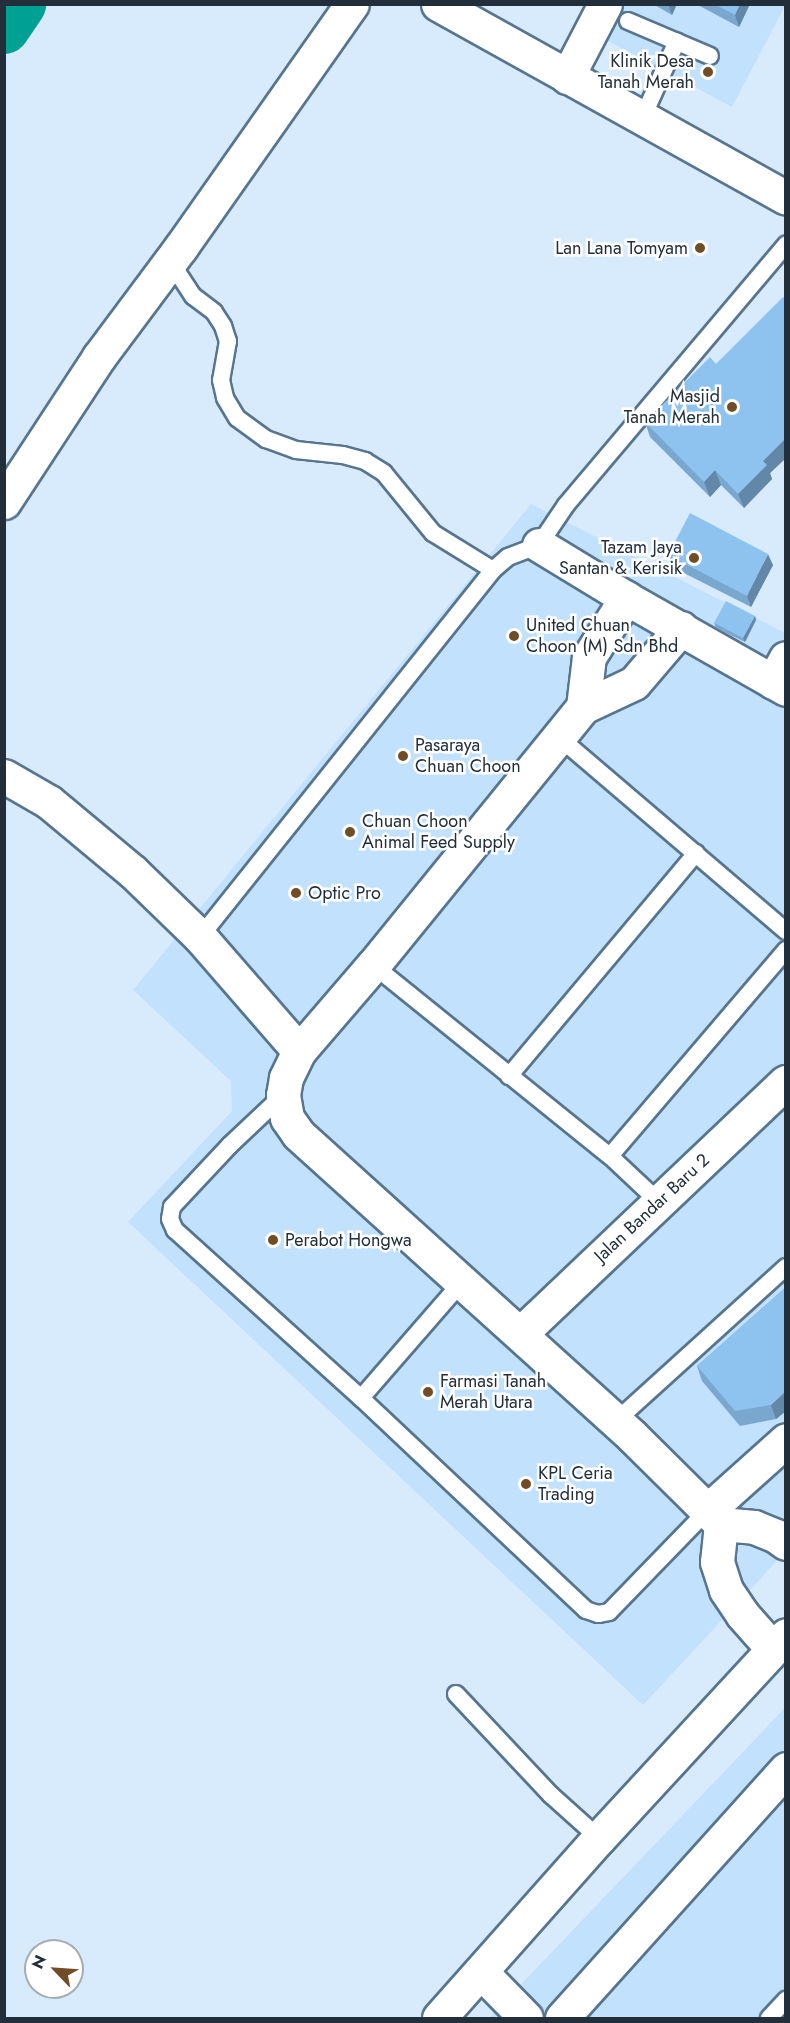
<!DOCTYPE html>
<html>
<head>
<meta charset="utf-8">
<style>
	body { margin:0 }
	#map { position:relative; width:790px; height:2023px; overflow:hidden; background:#d8ebfd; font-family:Jost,sans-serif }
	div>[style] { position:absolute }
	.built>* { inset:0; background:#c2e1fd }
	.river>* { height:52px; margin:-26px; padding:0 26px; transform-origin:26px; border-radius:26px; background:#00a195 }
	.roads { filter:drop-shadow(2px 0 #57758f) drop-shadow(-2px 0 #57758f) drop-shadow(0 2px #57758f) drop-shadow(0 -2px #57758f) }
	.service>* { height:16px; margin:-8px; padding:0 8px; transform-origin:8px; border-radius:8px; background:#fff }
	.minor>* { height:33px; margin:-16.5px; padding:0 16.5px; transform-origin:16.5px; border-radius:16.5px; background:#fff }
	.secondary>* { height:33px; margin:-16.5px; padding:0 16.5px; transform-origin:16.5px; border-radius:16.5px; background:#fff }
	.wall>* { inset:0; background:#7aa7ce }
	.shaded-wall>* { inset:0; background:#6388a7 }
	.building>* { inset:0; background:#8ec2ef }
	.dots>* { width:16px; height:16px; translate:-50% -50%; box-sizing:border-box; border:3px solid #fff; border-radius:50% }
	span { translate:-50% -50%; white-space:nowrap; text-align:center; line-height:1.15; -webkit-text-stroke:5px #fff; paint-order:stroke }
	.poi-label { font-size:18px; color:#222f3a }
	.right { translate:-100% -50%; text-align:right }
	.left { translate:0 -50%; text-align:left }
	.street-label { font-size:18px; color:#222f3a }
	.frame { position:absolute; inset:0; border:6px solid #222f3a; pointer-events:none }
	.north { position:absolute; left:24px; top:1939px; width:60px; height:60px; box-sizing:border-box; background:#fff; border:2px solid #a7acb0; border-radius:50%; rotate:295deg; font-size:16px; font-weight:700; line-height:24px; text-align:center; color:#222f3a }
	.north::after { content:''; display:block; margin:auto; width:21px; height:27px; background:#714d27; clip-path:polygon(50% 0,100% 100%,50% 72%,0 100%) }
</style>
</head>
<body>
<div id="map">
	<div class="built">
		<div style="clip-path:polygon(616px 5px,785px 5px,785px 6px,732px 107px,599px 36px)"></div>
		<div style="clip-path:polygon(531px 504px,785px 633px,785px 1552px,643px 1705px,128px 1222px,232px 1111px,231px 1081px,133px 990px)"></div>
		<div style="clip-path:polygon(785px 1708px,785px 1999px,767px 2018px,489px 2018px)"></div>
	</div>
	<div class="river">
		<div style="left:4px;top:28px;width:29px;rotate:-56deg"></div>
	</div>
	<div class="roads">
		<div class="service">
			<div style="left:628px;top:21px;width:89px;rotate:23.1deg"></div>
			<div style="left:642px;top:119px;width:85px;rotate:-65.8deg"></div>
			<div style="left:170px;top:261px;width:42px;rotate:56.7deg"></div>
			<div style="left:193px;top:296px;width:26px;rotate:37deg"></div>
			<div style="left:214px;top:312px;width:17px;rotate:57deg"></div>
			<div style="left:223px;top:326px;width:16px;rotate:72deg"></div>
			<div style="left:228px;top:341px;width:40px;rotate:100deg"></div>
			<div style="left:221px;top:380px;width:18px;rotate:77deg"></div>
			<div style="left:225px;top:398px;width:23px;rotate:59deg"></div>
			<div style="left:237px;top:418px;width:36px;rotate:36deg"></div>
			<div style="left:266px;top:439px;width:32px;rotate:20deg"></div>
			<div style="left:296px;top:450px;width:47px;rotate:6.1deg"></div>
			<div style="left:343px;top:455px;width:23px;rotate:15deg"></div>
			<div style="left:365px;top:461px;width:22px;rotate:32deg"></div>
			<div style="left:384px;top:473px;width:77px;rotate:50.8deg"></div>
			<div style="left:433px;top:533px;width:70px;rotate:31.7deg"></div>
			<div style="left:560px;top:738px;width:297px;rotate:40.5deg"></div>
			<div style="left:200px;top:937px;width:470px;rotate:-51.4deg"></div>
			<div style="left:493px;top:570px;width:20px;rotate:-41deg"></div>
			<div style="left:508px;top:557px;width:33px;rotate:-21deg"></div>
			<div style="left:539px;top:545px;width:48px;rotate:-56deg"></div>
			<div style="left:566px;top:505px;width:341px;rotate:-49.8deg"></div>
			<div style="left:373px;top:965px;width:304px;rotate:38.9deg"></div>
			<div style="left:610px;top:1156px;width:67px;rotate:43.2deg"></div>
			<div style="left:509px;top:1076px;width:291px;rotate:-50deg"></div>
			<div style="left:283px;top:1095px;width:73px;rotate:136.7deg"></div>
			<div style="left:230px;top:1145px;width:85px;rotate:133.1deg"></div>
			<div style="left:172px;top:1207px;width:12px;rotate:99deg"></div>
			<div style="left:170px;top:1219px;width:12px;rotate:66deg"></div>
			<div style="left:175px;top:1230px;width:251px;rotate:42.1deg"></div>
			<div style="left:361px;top:1398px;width:309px;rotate:43.3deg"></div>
			<div style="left:586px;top:1610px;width:13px;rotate:18deg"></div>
			<div style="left:598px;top:1614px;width:11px;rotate:-10deg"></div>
			<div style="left:609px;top:1612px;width:141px;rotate:-45.9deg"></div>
			<div style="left:610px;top:1156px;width:271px;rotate:-49.5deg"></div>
			<div style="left:361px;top:1398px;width:152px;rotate:-49deg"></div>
			<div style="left:616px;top:1421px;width:229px;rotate:-42.2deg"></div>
			<div style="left:456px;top:1694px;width:139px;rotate:46.8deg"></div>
			<div style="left:551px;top:1795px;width:64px;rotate:41.9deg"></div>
			<div style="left:769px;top:2018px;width:25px;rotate:-47deg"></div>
		</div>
		<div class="minor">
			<div style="left:567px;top:77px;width:82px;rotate:-62.5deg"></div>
			<div style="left:4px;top:502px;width:173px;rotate:-56.8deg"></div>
			<div style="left:99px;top:357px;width:137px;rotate:-53.3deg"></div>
			<div style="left:181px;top:247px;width:297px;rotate:-54.9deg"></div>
			<div style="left:539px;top:545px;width:102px;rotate:31.3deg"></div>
			<div style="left:626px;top:598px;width:184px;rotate:29.6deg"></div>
			<div style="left:681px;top:628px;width:72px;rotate:130.5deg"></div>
			<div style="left:634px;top:683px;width:56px;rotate:154.8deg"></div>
			<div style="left:583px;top:707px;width:333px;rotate:129.1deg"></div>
			<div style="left:373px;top:965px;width:113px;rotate:130.7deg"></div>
			<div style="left:299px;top:1051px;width:30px;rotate:116deg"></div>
			<div style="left:286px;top:1078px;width:17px;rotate:100deg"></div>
			<div style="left:283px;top:1095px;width:23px;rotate:80deg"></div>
			<div style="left:287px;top:1118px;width:19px;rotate:55deg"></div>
			<div style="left:298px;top:1134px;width:450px;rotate:42.1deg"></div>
			<div style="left:632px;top:1436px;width:125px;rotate:44.7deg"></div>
			<div style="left:721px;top:1524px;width:33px;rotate:5deg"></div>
			<div style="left:754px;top:1527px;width:24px;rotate:22deg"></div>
			<div style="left:776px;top:1536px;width:12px;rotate:35deg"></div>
			<div style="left:773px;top:682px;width:27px;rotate:-62deg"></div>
			<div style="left:583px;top:707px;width:50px;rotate:-83.2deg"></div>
			<div style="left:589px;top:657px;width:70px;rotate:-57.9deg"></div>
			<div style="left:4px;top:776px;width:52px;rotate:30deg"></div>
			<div style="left:49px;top:802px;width:109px;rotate:39.8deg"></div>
			<div style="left:133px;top:872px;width:93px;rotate:44.1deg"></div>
			<div style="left:200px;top:937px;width:151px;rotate:49deg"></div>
			<div style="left:520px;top:1334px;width:366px;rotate:-43.5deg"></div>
			<div style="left:707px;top:1511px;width:106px;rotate:-41.9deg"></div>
			<div style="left:721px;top:1524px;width:38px;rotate:96deg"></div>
			<div style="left:717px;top:1562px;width:29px;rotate:72deg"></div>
			<div style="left:726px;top:1590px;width:29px;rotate:56deg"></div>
			<div style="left:742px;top:1614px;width:47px;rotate:48.5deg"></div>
			<div style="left:481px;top:1972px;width:64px;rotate:45.6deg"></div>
			<div style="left:562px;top:2018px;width:335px;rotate:-48deg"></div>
		</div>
		<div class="secondary">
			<div style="left:438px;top:4px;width:398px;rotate:29.1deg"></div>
			<div style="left:439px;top:2018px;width:241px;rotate:-48.4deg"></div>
			<div style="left:599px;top:1838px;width:276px;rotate:-47.3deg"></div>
		</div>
	</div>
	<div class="wall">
		<div style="clip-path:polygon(653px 4px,677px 4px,672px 15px)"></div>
		<div style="clip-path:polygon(696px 4px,750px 4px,739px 27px)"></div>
		<div style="clip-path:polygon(786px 299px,786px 458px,770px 473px,772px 479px,744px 508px,721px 485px,710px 497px,650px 437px,645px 422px,716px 364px)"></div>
		<div style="clip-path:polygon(668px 555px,773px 565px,751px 607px,672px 567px)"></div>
		<div style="clip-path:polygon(755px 616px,756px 620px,745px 642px,716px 628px,714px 623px)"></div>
		<div style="clip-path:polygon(786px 1287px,786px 1411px,776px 1419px,740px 1426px,702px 1381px,697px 1366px)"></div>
	</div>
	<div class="shaded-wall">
		<div style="clip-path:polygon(668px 4px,677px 4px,672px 15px)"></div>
		<div style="clip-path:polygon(740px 4px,750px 4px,739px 27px,735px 15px)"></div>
		<div style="clip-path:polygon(786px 438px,786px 458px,770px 473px,772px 479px,744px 508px,738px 494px,763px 461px)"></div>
		<div style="clip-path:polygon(715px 470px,721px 485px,710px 497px,704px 482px)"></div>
		<div style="clip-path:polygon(768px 554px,773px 565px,751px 607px,747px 596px)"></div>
		<div style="clip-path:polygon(755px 616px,756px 620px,745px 642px,743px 638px)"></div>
		<div style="clip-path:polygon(786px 1391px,786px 1411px,776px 1419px,771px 1405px)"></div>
	</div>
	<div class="building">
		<div style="clip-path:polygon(714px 4px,740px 4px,735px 15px)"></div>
		<div style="clip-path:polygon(783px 297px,786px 299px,786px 438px,763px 461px,767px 465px,738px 494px,715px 470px,704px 482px,645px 422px,710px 357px,716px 364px)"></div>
		<div style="clip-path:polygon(690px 513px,768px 554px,747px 596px,668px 555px)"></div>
		<div style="clip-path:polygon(726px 601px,755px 616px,743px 638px,714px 623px)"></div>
		<div style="clip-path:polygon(786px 1287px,786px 1391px,771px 1405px,735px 1411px,697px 1366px)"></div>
	</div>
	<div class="dots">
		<div style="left:708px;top:72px;background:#714d27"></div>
		<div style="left:700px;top:248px;background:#714d27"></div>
		<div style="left:732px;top:407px;background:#714d27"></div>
		<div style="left:694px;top:558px;background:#714d27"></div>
		<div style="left:514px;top:636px;background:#714d27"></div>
		<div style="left:403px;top:756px;background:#714d27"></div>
		<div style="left:350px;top:832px;background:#714d27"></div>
		<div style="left:296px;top:893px;background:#714d27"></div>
		<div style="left:273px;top:1240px;background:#714d27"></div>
		<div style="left:428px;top:1392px;background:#714d27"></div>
		<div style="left:526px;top:1484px;background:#714d27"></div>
	</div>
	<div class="poi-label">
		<span class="right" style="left:694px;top:72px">Klinik Desa<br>Tanah Merah</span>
		<span class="right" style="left:688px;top:248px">Lan Lana Tomyam</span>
		<span class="right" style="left:720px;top:407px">Masjid<br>Tanah Merah</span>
		<span class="right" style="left:682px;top:558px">Tazam Jaya<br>Santan &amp; Kerisik</span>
		<span class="left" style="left:526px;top:636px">United Chuan<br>Choon (M) Sdn Bhd</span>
		<span class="left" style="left:415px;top:756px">Pasaraya<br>Chuan Choon</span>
		<span class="left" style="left:362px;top:832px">Chuan Choon<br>Animal Feed Supply</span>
		<span class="left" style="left:308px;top:893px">Optic Pro</span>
		<span class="left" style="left:285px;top:1240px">Perabot Hongwa</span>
		<span class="left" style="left:440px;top:1392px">Farmasi Tanah<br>Merah Utara</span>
		<span class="left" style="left:538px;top:1484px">KPL Ceria<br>Trading</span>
	</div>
	<div class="street-label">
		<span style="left:652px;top:1208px;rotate:-43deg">Jalan Bandar Baru 2</span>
	</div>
	<div class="frame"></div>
	<div class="north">N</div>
</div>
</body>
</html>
